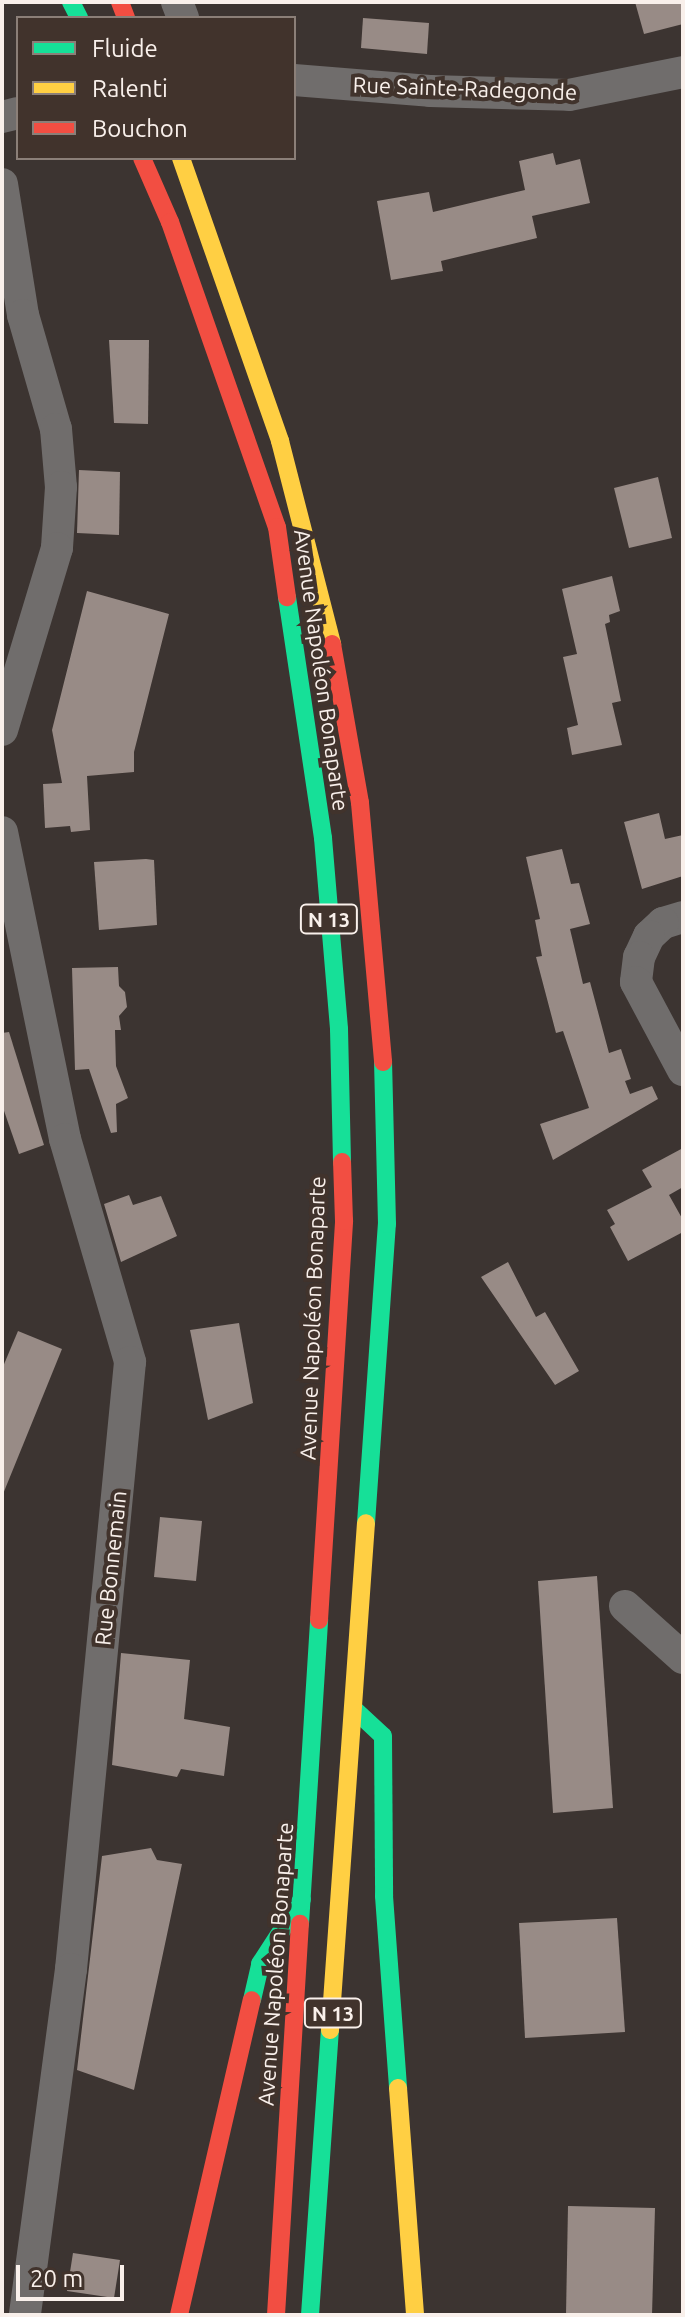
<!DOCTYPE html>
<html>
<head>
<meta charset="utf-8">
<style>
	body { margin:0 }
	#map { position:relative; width:685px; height:2317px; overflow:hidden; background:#3c3431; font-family:Ubuntu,sans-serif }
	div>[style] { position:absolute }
	.building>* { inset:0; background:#988b86 }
	.street>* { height:32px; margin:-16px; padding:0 16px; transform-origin:16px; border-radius:16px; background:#706d6c }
	.fast>* { height:18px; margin:-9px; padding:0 9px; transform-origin:9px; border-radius:9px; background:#16e098 }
	.slow>* { height:18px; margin:-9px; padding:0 9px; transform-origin:9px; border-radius:9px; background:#ffcf43 }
	.jam>* { height:18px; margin:-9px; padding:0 9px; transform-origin:9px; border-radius:9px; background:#f24e42 }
	span { translate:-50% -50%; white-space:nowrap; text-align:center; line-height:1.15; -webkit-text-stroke:8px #41332c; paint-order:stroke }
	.shield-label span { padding:2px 6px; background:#41332c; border:2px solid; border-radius:6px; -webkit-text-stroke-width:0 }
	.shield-label { font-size:20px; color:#f9f0eb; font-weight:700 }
	.street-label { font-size:22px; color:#f9f0eb }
	.frame { position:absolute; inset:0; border:4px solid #f9f0eb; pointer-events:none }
	.legend { position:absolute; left:16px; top:16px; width:280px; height:144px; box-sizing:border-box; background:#41332c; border:2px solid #8b7f78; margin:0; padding:10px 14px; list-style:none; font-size:24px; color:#f9f0eb }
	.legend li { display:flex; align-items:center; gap:16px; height:40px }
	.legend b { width:40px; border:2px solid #8b7f78 }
	.scale { position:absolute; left:16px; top:2265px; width:108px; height:36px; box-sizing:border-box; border:4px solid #f9f0eb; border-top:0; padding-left:10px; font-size:24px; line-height:28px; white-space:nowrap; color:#f9f0eb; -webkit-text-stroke:6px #41332c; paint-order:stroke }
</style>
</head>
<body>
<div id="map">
	<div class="building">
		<div style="clip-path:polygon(635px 2px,683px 2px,683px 24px,644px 34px)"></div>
		<div style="clip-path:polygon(363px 18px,429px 23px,427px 54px,361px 48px)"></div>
		<div style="clip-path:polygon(553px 153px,556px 165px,580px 159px,590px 203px,532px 216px,537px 238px,441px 261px,443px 271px,391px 280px,377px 201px,429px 192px,433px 212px,525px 190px,519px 161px)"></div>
		<div style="clip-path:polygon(109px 340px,149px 340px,148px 424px,114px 423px)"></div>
		<div style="clip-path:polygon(79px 470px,120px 472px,119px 535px,77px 533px)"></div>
		<div style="clip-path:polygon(658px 477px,672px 538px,629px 548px,614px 488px)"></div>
		<div style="clip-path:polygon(612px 576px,620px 611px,609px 615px,610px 622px,605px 624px,621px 701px,612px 703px,622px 745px,572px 755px,567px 728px,578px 725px,563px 657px,577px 654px,562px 589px)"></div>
		<div style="clip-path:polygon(87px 591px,169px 614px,134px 752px,134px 772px,87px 776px,90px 830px,71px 832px,70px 826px,45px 828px,43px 784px,62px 783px,52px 730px)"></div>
		<div style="clip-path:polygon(659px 813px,665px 839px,683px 835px,683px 876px,642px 889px,624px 822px)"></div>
		<div style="clip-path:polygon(562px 849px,571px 884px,579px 883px,590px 924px,570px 929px,583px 984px,590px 982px,609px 1053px,621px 1049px,631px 1079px,625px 1081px,630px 1094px,652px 1086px,658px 1099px,553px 1160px,540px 1124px,589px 1108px,563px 1031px,556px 1033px,536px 957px,542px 956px,535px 920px,540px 919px,526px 857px)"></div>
		<div style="clip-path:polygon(146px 859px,154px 860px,157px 925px,99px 930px,94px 862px)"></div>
		<div style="clip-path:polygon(118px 967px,119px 986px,125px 992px,127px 1007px,119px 1016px,121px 1030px,115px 1030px,116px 1066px,128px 1098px,116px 1104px,117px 1132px,111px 1133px,89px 1069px,75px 1070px,72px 968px)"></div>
		<div style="clip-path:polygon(9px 1032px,44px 1145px,19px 1154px,2px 1105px,2px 1033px)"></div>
		<div style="clip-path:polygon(683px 1148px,683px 1187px,669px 1195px,683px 1220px,683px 1232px,628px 1261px,610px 1227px,615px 1224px,607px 1210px,652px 1187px,642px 1170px)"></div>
		<div style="clip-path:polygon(129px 1195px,133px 1205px,161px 1196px,177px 1236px,121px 1262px,104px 1204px)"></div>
		<div style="clip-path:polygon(508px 1262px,536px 1317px,545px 1312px,579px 1371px,555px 1385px,481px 1277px)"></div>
		<div style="clip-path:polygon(239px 1323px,253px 1403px,208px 1420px,190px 1330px)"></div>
		<div style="clip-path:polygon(18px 1331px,62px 1349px,3px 1494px,2px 1369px)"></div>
		<div style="clip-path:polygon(160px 1517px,202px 1521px,196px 1581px,154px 1577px)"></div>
		<div style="clip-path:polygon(597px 1576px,613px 1808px,553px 1813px,538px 1581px)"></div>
		<div style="clip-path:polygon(121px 1653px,190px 1660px,184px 1719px,230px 1727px,224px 1776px,181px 1769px,177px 1777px,112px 1765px)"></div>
		<div style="clip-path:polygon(151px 1848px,157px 1860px,182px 1864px,134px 2090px,77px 2070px,102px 1856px)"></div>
		<div style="clip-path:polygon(617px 1918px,625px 2032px,525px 2038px,519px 1923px)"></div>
		<div style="clip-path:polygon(568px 2206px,655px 2208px,652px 2315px,566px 2315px)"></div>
		<div style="clip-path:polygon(73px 2253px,120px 2260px,114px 2298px,67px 2291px)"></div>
	</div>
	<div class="street">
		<div style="left:177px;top:2px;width:17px;rotate:69deg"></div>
		<div style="left:294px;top:80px;width:136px;rotate:4.6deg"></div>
		<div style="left:430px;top:91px;width:139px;rotate:1.6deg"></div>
		<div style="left:569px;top:95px;width:116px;rotate:-11.4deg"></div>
		<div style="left:2px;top:117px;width:16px;rotate:-14deg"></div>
		<div style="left:2px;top:184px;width:133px;rotate:80.9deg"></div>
		<div style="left:23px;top:315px;width:119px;rotate:73.9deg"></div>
		<div style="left:56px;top:429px;width:58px;rotate:85.1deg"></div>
		<div style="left:61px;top:487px;width:61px;rotate:93.8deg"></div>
		<div style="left:57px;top:548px;width:190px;rotate:106.8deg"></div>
		<div style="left:2px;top:832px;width:313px;rotate:78.4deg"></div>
		<div style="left:65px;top:1139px;width:232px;rotate:73.7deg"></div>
		<div style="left:130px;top:1362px;width:610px;rotate:95.55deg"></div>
		<div style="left:71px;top:1969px;width:349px;rotate:97.6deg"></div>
		<div style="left:683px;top:917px;width:21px;rotate:163deg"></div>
		<div style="left:663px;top:923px;width:19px;rotate:137deg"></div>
		<div style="left:649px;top:936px;width:23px;rotate:115deg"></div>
		<div style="left:639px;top:957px;width:25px;rotate:97deg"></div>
		<div style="left:636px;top:982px;width:100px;rotate:61.9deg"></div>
		<div style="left:625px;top:1606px;width:78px;rotate:41.9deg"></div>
	</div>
	<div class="fast">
		<div style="left:71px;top:2px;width:18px;rotate:63deg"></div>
		<div style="left:287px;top:597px;width:244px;rotate:81.5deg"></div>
		<div style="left:323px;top:838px;width:192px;rotate:85.2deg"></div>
		<div style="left:339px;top:1029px;width:133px;rotate:88.7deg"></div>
		<div style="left:366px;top:1523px;width:300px;rotate:-86deg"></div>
		<div style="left:387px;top:1224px;width:162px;rotate:-91.4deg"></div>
		<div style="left:355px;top:1710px;width:38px;rotate:43deg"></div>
		<div style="left:383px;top:1736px;width:160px;rotate:89.6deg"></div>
		<div style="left:384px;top:1896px;width:193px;rotate:85.8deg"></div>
		<div style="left:300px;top:1924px;width:305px;rotate:-86.4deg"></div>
		<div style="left:252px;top:2000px;width:37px;rotate:-77deg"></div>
		<div style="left:260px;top:1964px;width:77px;rotate:-57.1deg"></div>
		<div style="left:310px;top:2315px;width:286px;rotate:-86deg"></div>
	</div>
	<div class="slow">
		<div style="left:181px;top:158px;width:300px;rotate:70.7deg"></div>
		<div style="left:280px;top:441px;width:210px;rotate:75.6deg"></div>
		<div style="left:330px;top:2030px;width:508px;rotate:-85.94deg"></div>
		<div style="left:398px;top:2088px;width:228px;rotate:85.7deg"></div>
	</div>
	<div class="jam">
		<div style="left:120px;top:2px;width:17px;rotate:69deg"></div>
		<div style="left:142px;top:158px;width:70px;rotate:66.4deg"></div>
		<div style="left:170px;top:222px;width:323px;rotate:70.7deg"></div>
		<div style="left:277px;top:527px;width:71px;rotate:81.9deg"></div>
		<div style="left:332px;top:644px;width:161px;rotate:80deg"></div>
		<div style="left:360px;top:803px;width:260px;rotate:84.9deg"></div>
		<div style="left:319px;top:1620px;width:400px;rotate:-86.4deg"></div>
		<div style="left:344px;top:1221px;width:59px;rotate:-91.9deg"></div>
		<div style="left:179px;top:2315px;width:323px;rotate:-77deg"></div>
		<div style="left:276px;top:2315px;width:392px;rotate:-86.5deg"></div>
	</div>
	<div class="shield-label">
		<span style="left:329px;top:919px">N 13</span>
		<span style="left:333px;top:2013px">N 13</span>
	</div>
	<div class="street-label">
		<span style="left:465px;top:88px;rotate:2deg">Rue Sainte-Radegonde</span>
		<span style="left:322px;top:670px;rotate:82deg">Avenue Napoléon Bonaparte</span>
		<span style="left:312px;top:1318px;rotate:-88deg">Avenue Napoléon Bonaparte</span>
		<span style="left:110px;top:1568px;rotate:-84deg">Rue Bonnemain</span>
		<span style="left:275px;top:1964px;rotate:-86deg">Avenue Napoléon Bonaparte</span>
	</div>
	<div class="frame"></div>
	<ul class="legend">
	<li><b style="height:10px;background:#16e098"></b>Fluide</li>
	<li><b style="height:10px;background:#ffcf43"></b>Ralenti</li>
	<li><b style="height:10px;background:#f24e42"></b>Bouchon</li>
	</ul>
	<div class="scale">20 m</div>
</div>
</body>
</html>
